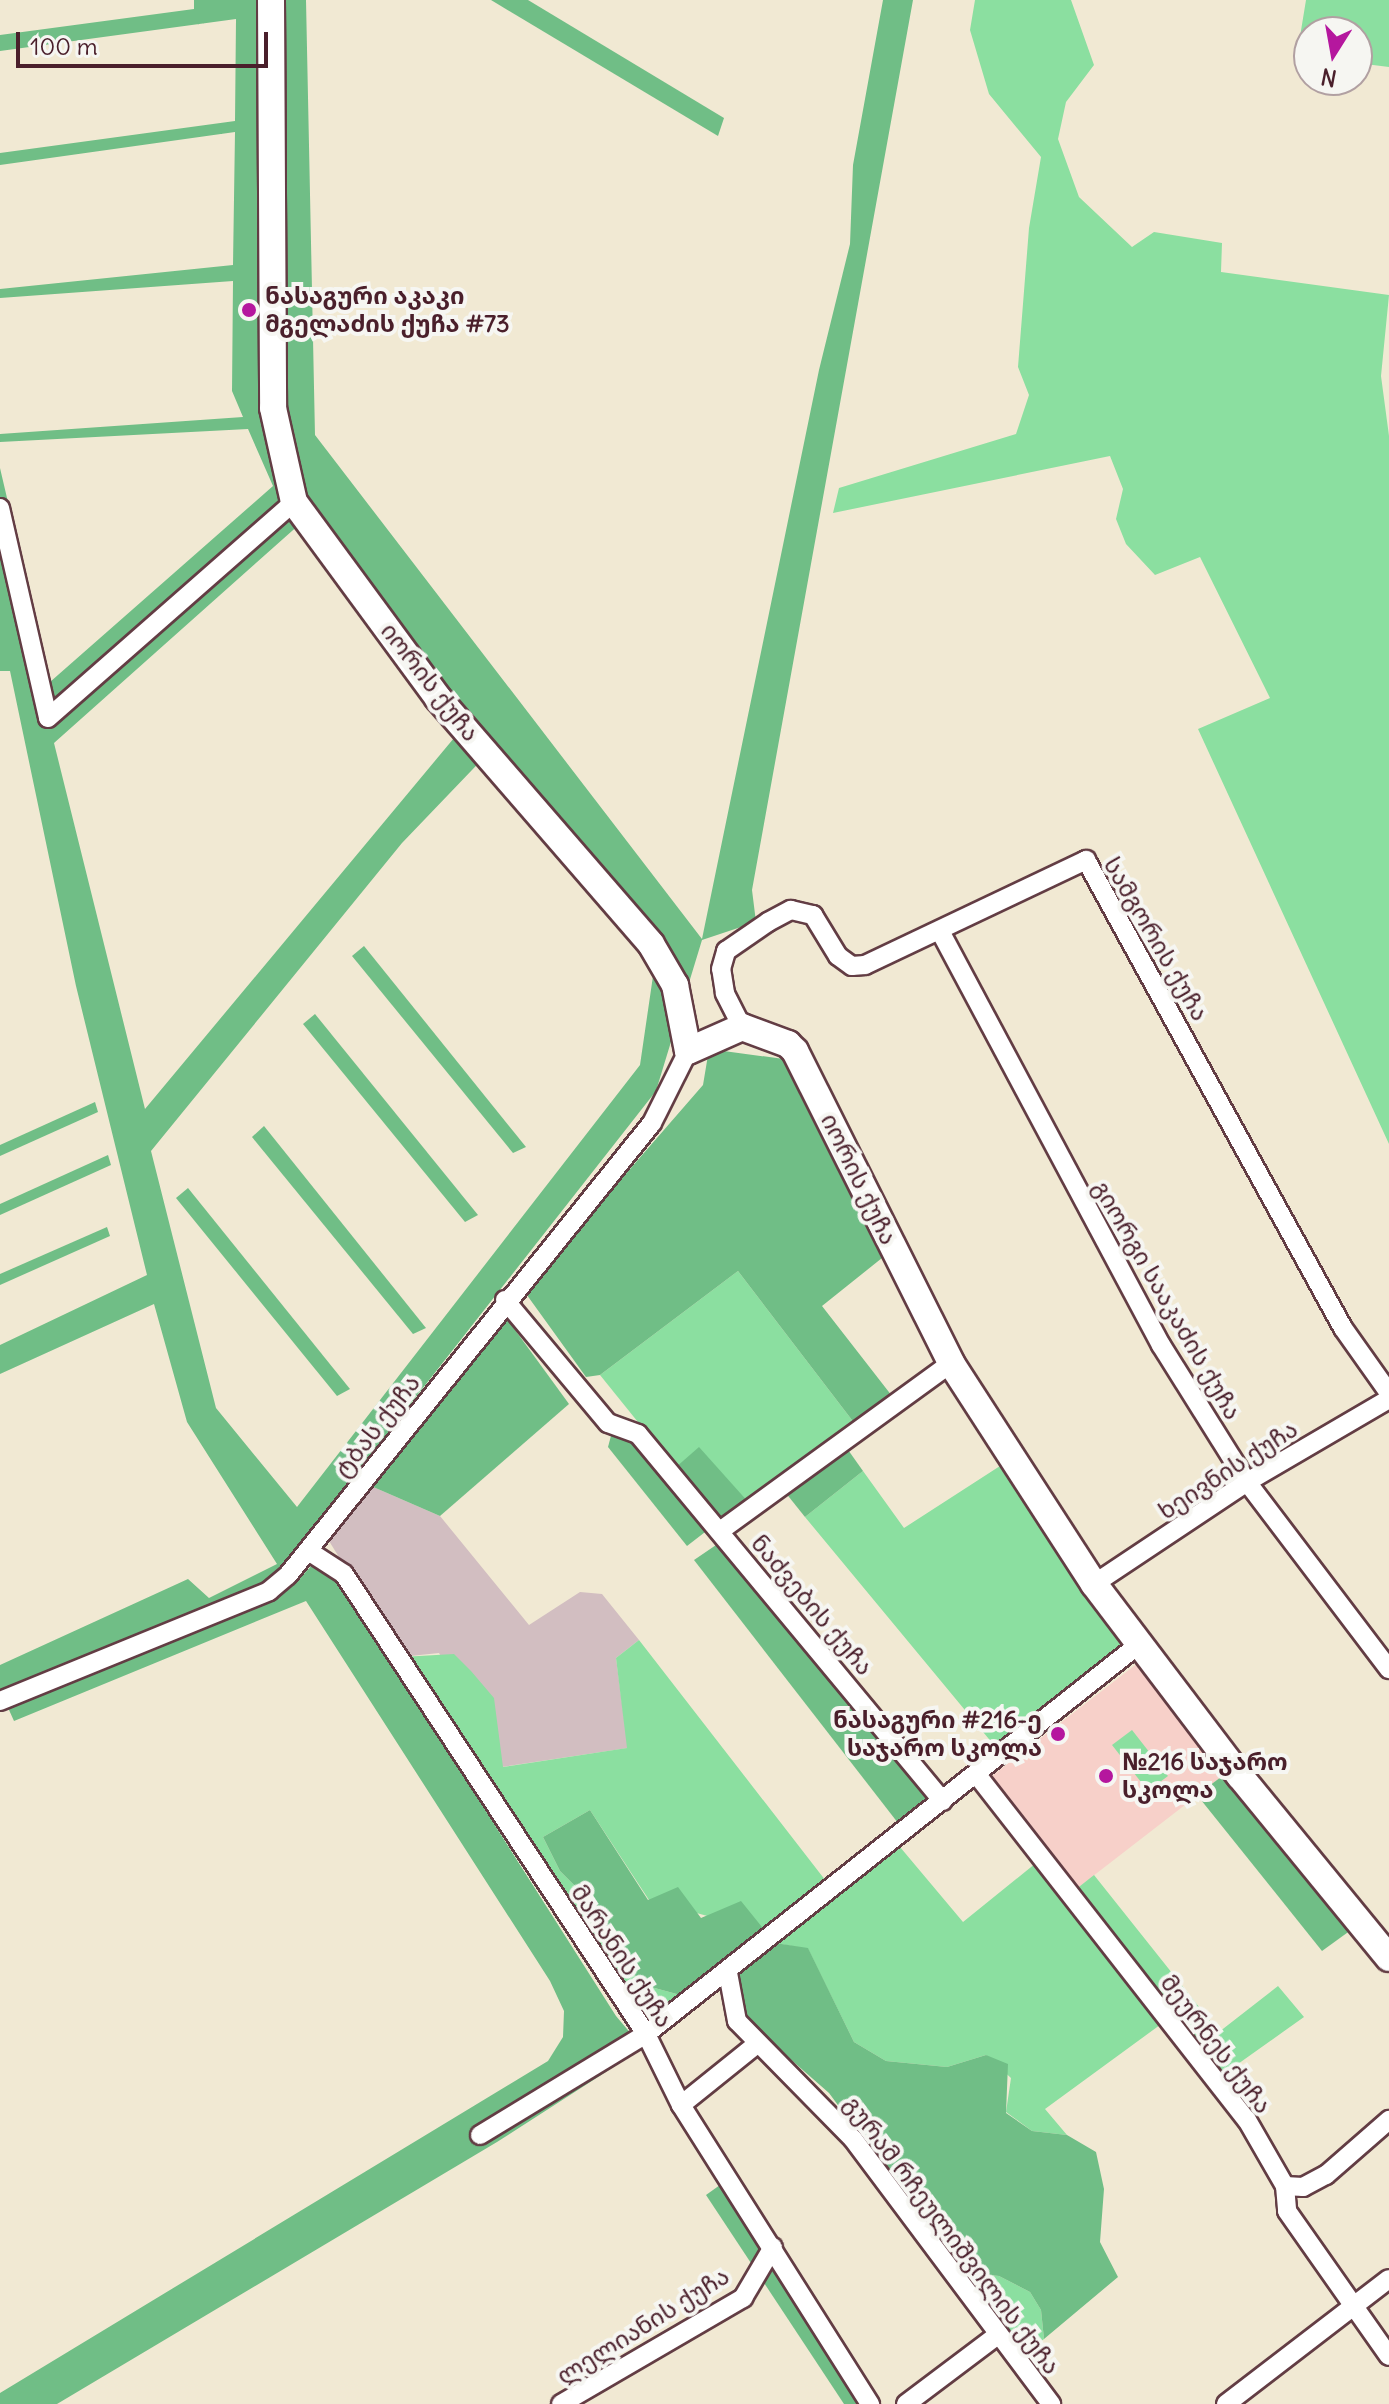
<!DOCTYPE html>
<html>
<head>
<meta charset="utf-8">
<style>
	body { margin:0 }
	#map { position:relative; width:1389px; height:2404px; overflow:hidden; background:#f1e9d3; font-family:Delius,"Noto Sans Georgian",sans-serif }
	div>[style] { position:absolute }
	.built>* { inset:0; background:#f7d0c9 }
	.industrial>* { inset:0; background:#d2bec1 }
	.green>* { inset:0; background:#8bdfa0 }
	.forest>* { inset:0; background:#70be86 }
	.roads { filter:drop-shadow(2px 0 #633d44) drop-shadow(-2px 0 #633d44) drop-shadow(0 2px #633d44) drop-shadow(0 -2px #633d44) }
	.street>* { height:18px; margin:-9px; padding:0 9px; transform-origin:9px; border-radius:9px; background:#fff }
	.secondary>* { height:26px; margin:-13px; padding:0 13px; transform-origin:13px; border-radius:13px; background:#fff }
	.dots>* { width:22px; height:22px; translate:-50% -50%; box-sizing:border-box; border:4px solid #f6f6f2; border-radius:50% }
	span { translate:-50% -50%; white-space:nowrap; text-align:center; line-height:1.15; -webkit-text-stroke:8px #f6f6f2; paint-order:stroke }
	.poi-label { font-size:24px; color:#4a1f2b; font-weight:700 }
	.left { translate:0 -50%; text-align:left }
	.right { translate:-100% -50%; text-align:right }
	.street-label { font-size:24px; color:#4a1f2b }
	.north { position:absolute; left:1293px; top:16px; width:80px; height:80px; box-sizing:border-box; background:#f6f6f2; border:2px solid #b1a0a2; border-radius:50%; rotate:191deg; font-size:22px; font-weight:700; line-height:32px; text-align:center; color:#4a1f2b }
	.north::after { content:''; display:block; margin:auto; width:28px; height:36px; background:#b5179e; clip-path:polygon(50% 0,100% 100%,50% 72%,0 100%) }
	.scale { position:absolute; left:16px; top:32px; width:252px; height:36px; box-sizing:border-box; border:4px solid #4a1f2b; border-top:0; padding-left:10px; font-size:24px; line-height:28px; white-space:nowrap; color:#4a1f2b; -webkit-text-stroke:6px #f6f6f2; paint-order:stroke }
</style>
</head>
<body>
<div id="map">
	<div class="built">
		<div style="clip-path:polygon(1138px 1663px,1225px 1774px,1075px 1890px,988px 1779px)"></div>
	</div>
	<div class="industrial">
		<div style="clip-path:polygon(371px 1486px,440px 1516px,529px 1625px,580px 1592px,602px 1594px,639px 1640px,616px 1658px,628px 1748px,502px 1767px,439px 1653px,401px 1657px,329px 1541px)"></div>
	</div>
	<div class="green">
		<div style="clip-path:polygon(975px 0,1071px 0,1094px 65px,1066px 102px,1058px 139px,1079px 197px,1132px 247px,1154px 232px,1222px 243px,1221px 272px,1389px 295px,1381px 376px,1389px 436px,1389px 1144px,1198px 729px,1270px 698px,1200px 557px,1155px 575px,1126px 544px,1116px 519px,1123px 489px,1110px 456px,833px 513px,839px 488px,1016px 434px,1029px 395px,1018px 367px,1029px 228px,1041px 157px,989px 94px,970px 30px)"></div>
		<div style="clip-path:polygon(1306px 0,1389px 0,1389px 67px,1357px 63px,1357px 32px,1309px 32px,1309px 57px,1297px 55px)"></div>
		<div style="clip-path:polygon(738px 1271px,855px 1424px,750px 1504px,675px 1468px,600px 1375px)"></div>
		<div style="clip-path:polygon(1000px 1466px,1078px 1582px,1128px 1642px,998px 1750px,805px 1517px,863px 1471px,904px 1528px)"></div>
		<div style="clip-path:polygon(639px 1640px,829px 1885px,766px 1932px,649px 1900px,590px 1810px,543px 1837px,560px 1871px,594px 1905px,614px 1962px,651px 1987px,684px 1996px,648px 2024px,401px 1657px,454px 1654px,471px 1671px,494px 1698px,503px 1767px,627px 1748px,616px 1658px)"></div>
		<div style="clip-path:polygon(1132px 1730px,1168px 1776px,1148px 1791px,1112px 1745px)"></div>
		<div style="clip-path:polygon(900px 1847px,963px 1922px,1036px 1863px,1164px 2022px,1045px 2109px,1067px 2135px,1032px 2131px,1006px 2112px,1011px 2078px,986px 2055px,947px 2067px,886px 2061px,854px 2042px,808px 1949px,775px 1943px)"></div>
		<div style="clip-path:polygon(1094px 1875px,1219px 2032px,1278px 1986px,1304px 2017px,1221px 2076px,1075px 1890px)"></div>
		<div style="clip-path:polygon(962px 2272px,999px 2276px,1030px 2292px,1041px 2310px,1044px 2339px,1025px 2354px)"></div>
	</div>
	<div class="forest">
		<div style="clip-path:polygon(evenodd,194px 0,306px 0,315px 435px,702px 939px,819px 370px,850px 244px,853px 165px,883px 0,913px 0,752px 890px,756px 922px,702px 940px,656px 1091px,281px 1569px,294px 1585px,312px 1565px,334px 1572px,616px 2016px,643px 2048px,497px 2142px,57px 2404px,0 2404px,0 2393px,548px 2061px,563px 2037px,564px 2011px,550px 1981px,306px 1601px,14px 1721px,0 1690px,0 1665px,188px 1579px,209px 1598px,277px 1564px,187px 1422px,154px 1304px,0 1374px,0 1345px,147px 1275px,76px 986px,10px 671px,0 671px,0 468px,50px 682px,273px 486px,248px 429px,0 442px,0 434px,243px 417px,232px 391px,233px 281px,0 298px,0 289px,233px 265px,235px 132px,0 165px,0 153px,235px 121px,236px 19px,0 51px,0 35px,194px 9px,194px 0,301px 523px,469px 720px,145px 1109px,54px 743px,301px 523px,194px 0,495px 746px,631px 914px,653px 976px,640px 1065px,297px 1507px,216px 1408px,151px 1151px,402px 843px,495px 746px)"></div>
		<div style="clip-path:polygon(491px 0,528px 0,724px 118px,718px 136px)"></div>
		<div style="clip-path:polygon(364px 946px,526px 1147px,513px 1153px,352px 956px)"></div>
		<div style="clip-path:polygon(315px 1014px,478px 1215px,465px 1222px,303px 1024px)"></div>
		<div style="clip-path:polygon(709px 1049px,791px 1060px,887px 1254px,822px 1306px,892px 1396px,855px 1424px,738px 1271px,600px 1375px,586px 1377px,524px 1291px,703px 1085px)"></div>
		<div style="clip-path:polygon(95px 1102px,98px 1112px,0 1156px,0 1145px)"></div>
		<div style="clip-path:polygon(264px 1126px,426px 1328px,413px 1334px,252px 1137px)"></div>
		<div style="clip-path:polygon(108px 1155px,111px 1165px,0 1215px,0 1204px)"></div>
		<div style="clip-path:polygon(188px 1188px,350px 1389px,337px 1396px,176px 1198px)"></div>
		<div style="clip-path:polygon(107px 1227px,110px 1236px,0 1285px,0 1274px)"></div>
		<div style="clip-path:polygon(505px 1316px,569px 1404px,440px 1516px,371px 1486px)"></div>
		<div style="clip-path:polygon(612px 1432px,633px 1439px,709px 1529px,687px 1546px,608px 1447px)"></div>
		<div style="clip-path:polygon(699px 1447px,750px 1504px,726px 1525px,675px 1468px)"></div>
		<div style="clip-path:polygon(846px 1447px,863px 1471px,805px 1517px,785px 1492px)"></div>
		<div style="clip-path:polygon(719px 1543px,928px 1794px,926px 1803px,898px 1823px,694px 1560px)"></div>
		<div style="clip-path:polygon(1225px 1774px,1351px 1930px,1322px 1951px,1197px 1795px)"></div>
		<div style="clip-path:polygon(590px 1810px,648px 1900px,678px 1887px,701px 1918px,741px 1901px,766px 1932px,684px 1996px,651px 1987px,615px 1962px,590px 1924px,594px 1905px,560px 1871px,543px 1837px)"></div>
		<div style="clip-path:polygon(775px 1943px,808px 1948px,854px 2042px,886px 2061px,947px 2067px,986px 2055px,1008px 2064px,1006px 2113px,1032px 2131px,1067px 2135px,1096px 2152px,1104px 2189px,1100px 2242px,1118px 2277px,1044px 2339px,1041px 2310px,1030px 2292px,999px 2276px,962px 2272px,829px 2093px,747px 2021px,737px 2004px,737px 1975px)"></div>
		<div style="clip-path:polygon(720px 2185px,776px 2266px,860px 2404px,844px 2404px,706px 2195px)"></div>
	</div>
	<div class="roads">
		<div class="street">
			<div style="left:0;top:508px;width:215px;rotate:77.1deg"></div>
			<div style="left:48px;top:718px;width:327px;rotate:-41.3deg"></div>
			<div style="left:941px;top:933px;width:467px;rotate:61.9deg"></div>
			<div style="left:1161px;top:1345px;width:162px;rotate:57.9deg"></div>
			<div style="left:1247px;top:1482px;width:235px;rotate:52.8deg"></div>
			<div style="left:742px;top:1027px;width:38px;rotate:-117deg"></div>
			<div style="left:725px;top:993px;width:24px;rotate:-99deg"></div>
			<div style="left:721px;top:969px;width:19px;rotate:-74deg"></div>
			<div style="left:726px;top:951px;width:51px;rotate:-34.6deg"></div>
			<div style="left:768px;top:922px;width:26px;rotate:-28deg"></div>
			<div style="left:791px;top:910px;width:23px;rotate:13deg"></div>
			<div style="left:813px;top:915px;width:48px;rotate:58.6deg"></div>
			<div style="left:838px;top:956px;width:17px;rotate:36deg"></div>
			<div style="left:852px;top:966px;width:13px;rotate:-4deg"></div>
			<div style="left:865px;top:965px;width:245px;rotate:-25.4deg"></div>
			<div style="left:1086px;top:860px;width:534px;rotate:61.23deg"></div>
			<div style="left:1343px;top:1328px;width:80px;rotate:54.7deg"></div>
			<div style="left:505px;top:1300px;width:160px;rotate:50.1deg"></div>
			<div style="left:608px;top:1423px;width:32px;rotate:20deg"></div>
			<div style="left:638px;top:1434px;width:477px;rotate:50.3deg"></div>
			<div style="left:720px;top:1531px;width:286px;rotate:-36deg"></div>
			<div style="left:310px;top:1552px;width:40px;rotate:32.9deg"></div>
			<div style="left:344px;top:1574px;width:550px;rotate:56.71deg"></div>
			<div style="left:646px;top:2034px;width:79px;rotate:63.8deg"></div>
			<div style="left:681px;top:2105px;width:354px;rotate:57.7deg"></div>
			<div style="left:1094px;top:1584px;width:184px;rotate:-33.7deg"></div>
			<div style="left:1247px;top:1482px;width:164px;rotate:-30.3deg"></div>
			<div style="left:0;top:1701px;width:291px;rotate:-22.2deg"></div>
			<div style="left:269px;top:1591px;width:25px;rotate:-40deg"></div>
			<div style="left:288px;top:1575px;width:580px;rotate:-51.16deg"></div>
			<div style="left:652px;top:1123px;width:80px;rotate:-63.4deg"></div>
			<div style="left:977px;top:1775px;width:438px;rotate:52deg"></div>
			<div style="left:1247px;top:2120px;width:76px;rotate:60.1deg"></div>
			<div style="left:1285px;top:2186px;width:25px;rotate:85deg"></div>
			<div style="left:1287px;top:2211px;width:177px;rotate:54.9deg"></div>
			<div style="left:728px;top:1973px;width:49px;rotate:79.4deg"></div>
			<div style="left:737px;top:2021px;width:165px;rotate:45.5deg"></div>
			<div style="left:853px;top:2139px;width:331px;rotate:53.2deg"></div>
			<div style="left:681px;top:2105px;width:97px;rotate:-38.8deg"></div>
			<div style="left:480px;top:2135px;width:194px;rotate:-31.3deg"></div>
			<div style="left:646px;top:2034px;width:627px;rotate:-38.33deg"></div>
			<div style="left:1285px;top:2186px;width:18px;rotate:3deg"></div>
			<div style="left:1303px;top:2187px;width:26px;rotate:-28deg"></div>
			<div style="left:1326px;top:2175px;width:84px;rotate:-41.1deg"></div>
			<div style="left:561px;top:2404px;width:211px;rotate:-30.2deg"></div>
			<div style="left:743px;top:2298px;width:59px;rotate:-59.5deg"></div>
			<div style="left:906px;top:2404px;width:116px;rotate:-37deg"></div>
			<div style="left:1226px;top:2404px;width:205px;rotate:-37.5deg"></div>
		</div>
		<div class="secondary">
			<div style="left:271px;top:0;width:408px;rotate:89.7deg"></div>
			<div style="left:273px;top:408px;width:96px;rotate:77.4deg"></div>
			<div style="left:294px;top:502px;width:243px;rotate:53.7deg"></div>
			<div style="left:438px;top:698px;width:325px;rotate:49.1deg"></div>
			<div style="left:651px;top:944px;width:48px;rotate:59.7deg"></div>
			<div style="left:675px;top:985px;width:67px;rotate:78.9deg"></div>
			<div style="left:688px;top:1051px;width:59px;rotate:-24deg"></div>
			<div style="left:742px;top:1027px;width:49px;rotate:20.3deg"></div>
			<div style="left:788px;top:1044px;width:10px;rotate:45deg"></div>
			<div style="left:795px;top:1051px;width:349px;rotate:63.4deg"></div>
			<div style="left:951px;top:1363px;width:263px;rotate:57.1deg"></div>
			<div style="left:1094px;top:1584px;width:241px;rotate:52.8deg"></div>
			<div style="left:1240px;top:1776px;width:235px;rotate:50.7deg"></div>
		</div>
	</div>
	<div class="dots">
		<div style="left:249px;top:310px;background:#b5179e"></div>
		<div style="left:1058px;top:1734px;background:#b5179e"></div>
		<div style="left:1106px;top:1776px;background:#b5179e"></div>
	</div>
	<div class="poi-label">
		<span class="left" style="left:265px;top:310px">ნასაგური აკაკი<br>მგელაძის ქუჩა #73</span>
		<span class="right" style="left:1042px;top:1734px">ნასაგური #216-ე<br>საჯარო სკოლა</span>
		<span class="left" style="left:1122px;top:1776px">№216 საჯარო<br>სკოლა</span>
	</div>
	<div class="street-label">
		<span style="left:430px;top:682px;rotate:52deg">იორის ქუჩა</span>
		<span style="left:1156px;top:939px;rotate:60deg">სამგორის ქუჩა</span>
		<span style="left:859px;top:1179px;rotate:64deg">იორის ქუჩა</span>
		<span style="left:1167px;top:1300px;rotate:60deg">გიორგი სააკაძის ქუჩა</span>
		<span style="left:377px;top:1426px;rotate:-52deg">ტბას ქუჩა</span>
		<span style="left:1228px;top:1470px;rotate:-33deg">ხეივნის ქუჩა</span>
		<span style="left:812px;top:1605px;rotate:50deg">ნაძვების ქუჩა</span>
		<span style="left:622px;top:1956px;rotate:57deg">მარანის ქუჩა</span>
		<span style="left:1216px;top:2044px;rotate:53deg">მეურნეს ქუჩა</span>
		<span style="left:952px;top:2235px;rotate:53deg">გურამ რჩეულიშვილის ქუჩა</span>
		<span style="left:643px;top:2326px;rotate:-32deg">ლელიანის ქუჩა</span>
	</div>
	<div class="north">N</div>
	<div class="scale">100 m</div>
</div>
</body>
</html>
